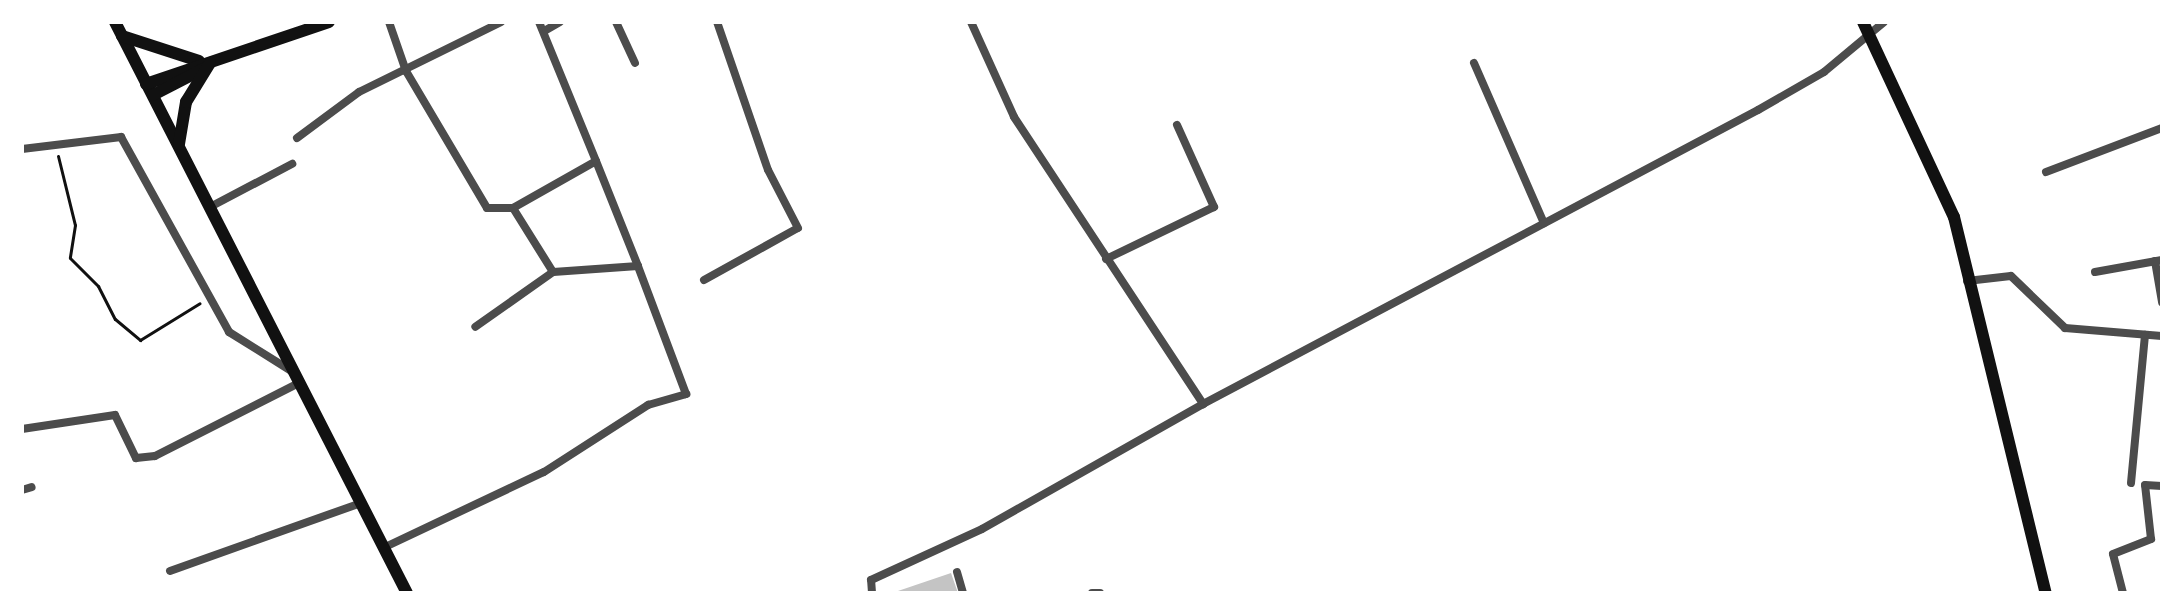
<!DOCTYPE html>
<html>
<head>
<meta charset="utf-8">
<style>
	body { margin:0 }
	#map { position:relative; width:2184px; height:615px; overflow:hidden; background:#fff; font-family:"Times New Roman",serif }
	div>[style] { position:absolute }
	.building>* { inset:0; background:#c4c4c4 }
	.path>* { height:3px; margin:-1.5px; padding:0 1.5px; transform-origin:1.5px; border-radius:1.5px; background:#111 }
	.minor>* { height:8px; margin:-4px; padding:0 4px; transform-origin:4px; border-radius:4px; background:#4c4c4c }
	.secondary>* { height:12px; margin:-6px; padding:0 6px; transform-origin:6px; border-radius:6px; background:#111 }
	span { translate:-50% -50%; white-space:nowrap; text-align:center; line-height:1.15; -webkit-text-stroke:6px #fff; paint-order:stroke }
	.frame { position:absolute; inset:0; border:24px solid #fff; pointer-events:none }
</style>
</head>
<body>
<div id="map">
	<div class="building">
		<div style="clip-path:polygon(951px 573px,958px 593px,895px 593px,895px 592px)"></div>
	</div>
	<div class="path">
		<div style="left:58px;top:156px;width:71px;rotate:76.2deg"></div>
		<div style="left:75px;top:225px;width:33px;rotate:99deg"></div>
		<div style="left:70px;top:258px;width:40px;rotate:45deg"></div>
		<div style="left:98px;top:286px;width:37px;rotate:63deg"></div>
		<div style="left:115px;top:319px;width:33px;rotate:40deg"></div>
		<div style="left:140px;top:340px;width:70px;rotate:-31.7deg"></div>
	</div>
	<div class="minor">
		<div style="left:389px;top:22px;width:52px;rotate:70.9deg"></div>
		<div style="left:406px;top:71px;width:159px;rotate:59.4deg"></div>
		<div style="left:487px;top:208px;width:26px"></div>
		<div style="left:513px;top:208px;width:95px;rotate:-29.5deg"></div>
		<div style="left:596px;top:161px;width:113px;rotate:68.2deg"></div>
		<div style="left:539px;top:22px;width:150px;rotate:67.7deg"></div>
		<div style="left:616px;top:22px;width:45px;rotate:65.1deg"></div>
		<div style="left:971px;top:22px;width:104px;rotate:65.6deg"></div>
		<div style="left:1014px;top:117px;width:344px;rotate:56.6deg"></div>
		<div style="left:546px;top:30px;width:16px;rotate:-30deg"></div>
		<div style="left:1474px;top:63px;width:175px;rotate:66.4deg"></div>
		<div style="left:297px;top:138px;width:77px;rotate:-36.6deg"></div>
		<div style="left:359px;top:92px;width:158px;rotate:-26.2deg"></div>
		<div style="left:22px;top:149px;width:100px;rotate:-6.9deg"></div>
		<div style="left:121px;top:137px;width:223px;rotate:61deg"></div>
		<div style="left:229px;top:332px;width:75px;rotate:32deg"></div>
		<div style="left:2046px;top:172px;width:124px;rotate:-20.8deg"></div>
		<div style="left:210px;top:207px;width:93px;rotate:-27.7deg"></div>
		<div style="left:513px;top:208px;width:75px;rotate:58deg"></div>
		<div style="left:1106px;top:259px;width:120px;rotate:-25.7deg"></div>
		<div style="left:1214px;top:207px;width:90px;rotate:-114.3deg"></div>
		<div style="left:2155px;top:261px;width:42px;rotate:80.3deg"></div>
		<div style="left:2095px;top:272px;width:68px;rotate:-10.2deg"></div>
		<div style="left:704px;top:280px;width:107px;rotate:-29deg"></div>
		<div style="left:798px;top:228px;width:65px;rotate:-117.3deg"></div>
		<div style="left:768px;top:170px;width:157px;rotate:-109deg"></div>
		<div style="left:1967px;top:281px;width:44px;rotate:-6.5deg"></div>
		<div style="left:2011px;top:276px;width:75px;rotate:43.9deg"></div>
		<div style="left:2065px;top:328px;width:97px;rotate:4.7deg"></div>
		<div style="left:22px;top:429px;width:94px;rotate:-8.6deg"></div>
		<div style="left:115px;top:415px;width:48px;rotate:64deg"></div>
		<div style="left:136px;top:458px;width:19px;rotate:-6deg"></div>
		<div style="left:155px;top:456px;width:161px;rotate:-26.9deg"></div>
		<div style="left:2131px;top:483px;width:149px;rotate:-84.6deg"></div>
		<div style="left:22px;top:490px;width:10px;rotate:-17deg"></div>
		<div style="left:383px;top:548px;width:178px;rotate:-25.3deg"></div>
		<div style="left:544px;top:472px;width:124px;rotate:-32.8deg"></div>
		<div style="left:648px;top:405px;width:40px;rotate:-16deg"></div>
		<div style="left:686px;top:394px;width:137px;rotate:-110.6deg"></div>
		<div style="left:638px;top:266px;width:85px;rotate:176deg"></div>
		<div style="left:553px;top:272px;width:95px;rotate:144.8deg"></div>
		<div style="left:170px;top:571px;width:203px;rotate:-19.6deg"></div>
		<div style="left:957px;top:572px;width:22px;rotate:74deg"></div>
		<div style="left:872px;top:593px;width:13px;rotate:-94deg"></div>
		<div style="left:871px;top:580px;width:122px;rotate:-24.7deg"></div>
		<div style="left:982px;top:529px;width:254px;rotate:-29.5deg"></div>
		<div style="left:1203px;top:404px;width:628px;rotate:-27.91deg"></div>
		<div style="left:1758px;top:110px;width:76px;rotate:-29.9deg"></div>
		<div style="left:1824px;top:72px;width:78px;rotate:-39.8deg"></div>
		<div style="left:1092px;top:593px;width:8px"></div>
		<div style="left:2123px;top:593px;width:40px;rotate:-104.4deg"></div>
		<div style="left:2113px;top:554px;width:41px;rotate:-21.5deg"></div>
		<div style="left:2151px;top:539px;width:54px;rotate:-96.3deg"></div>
		<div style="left:2145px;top:485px;width:17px;rotate:3deg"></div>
	</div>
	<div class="secondary">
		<div style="left:115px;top:22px;width:641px;rotate:62.92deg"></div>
		<div style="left:1863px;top:22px;width:215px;rotate:65deg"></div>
		<div style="left:1954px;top:217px;width:387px;rotate:76.3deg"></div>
		<div style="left:122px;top:36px;width:81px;rotate:18deg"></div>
		<div style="left:146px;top:84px;width:193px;rotate:-18.7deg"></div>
		<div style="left:153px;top:95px;width:59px;rotate:-27.4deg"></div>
		<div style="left:179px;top:144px;width:43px;rotate:-80.5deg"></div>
		<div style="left:186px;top:102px;width:46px;rotate:-58.4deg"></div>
	</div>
	<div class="frame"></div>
</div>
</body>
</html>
